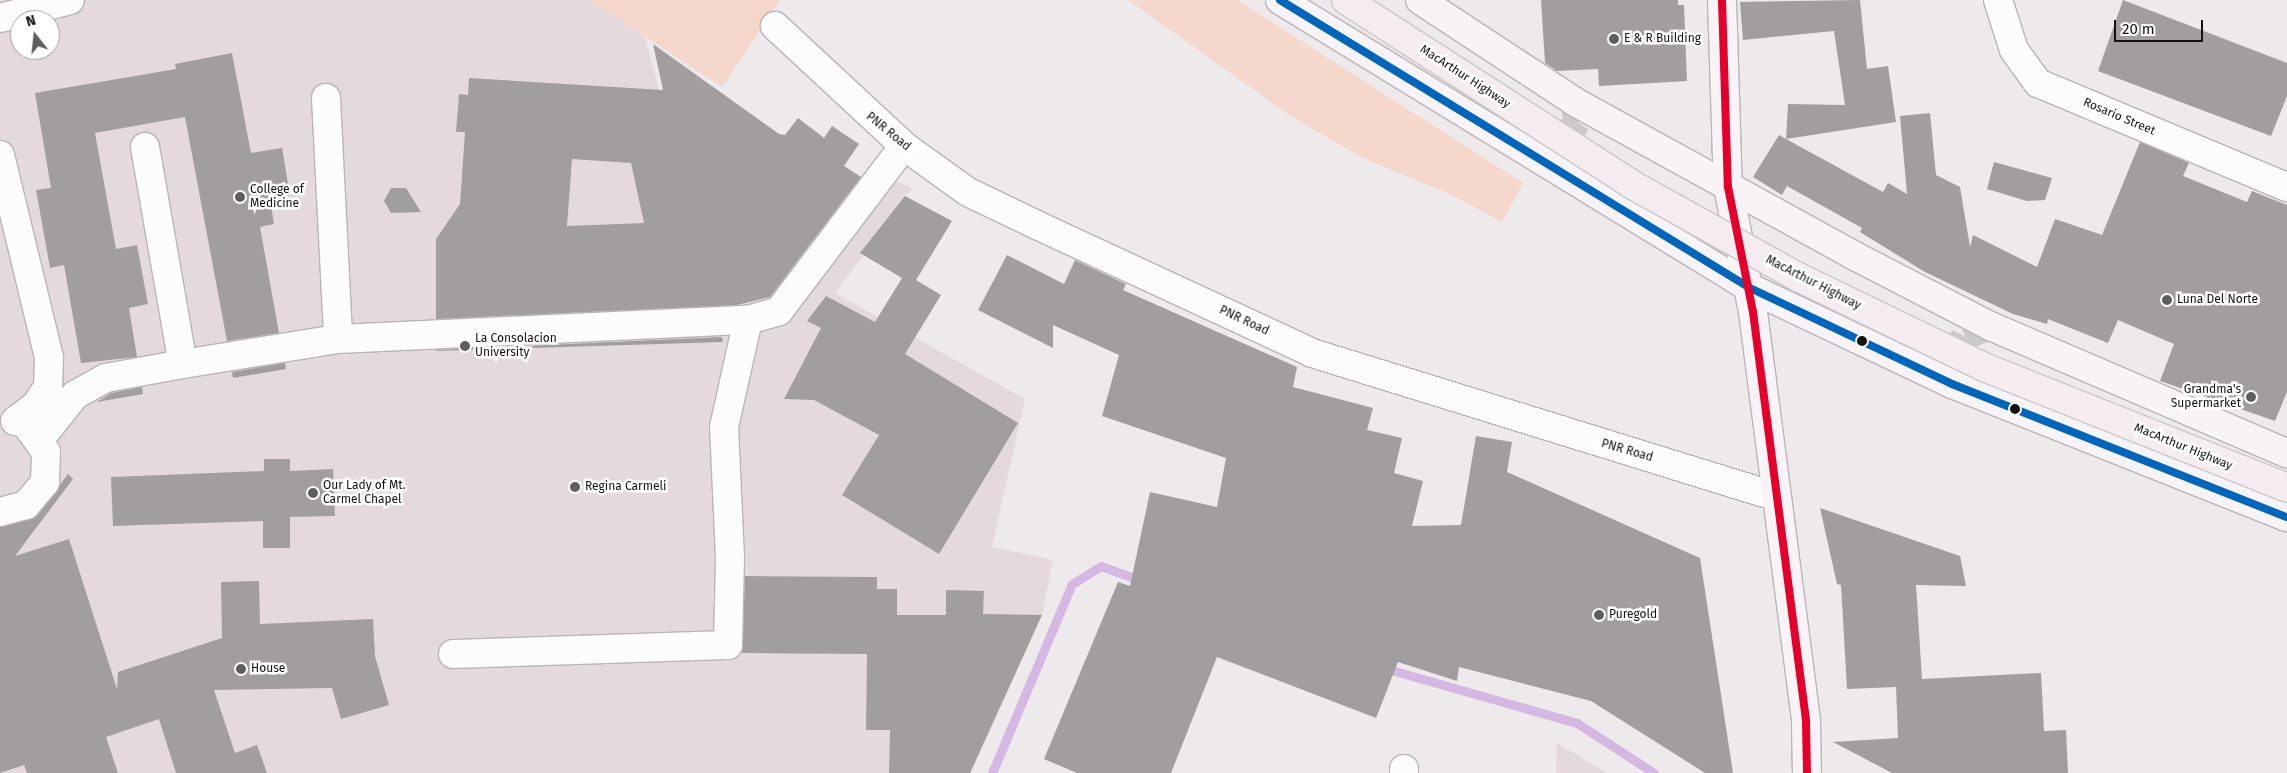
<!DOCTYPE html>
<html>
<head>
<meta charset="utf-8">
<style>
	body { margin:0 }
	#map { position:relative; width:2287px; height:773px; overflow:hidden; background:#eee9eb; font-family:"Fira Sans",sans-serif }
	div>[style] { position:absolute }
	.built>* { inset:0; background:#e4dadd }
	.green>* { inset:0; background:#f5d8cb }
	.stream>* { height:9px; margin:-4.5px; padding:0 4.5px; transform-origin:4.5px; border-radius:4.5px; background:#d5b7e4 }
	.building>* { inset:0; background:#a29e9f }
	.major-tunnel>* { height:28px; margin-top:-14px; transform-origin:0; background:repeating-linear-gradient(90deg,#cdc9cb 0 28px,transparent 0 42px) }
	.roads { filter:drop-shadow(1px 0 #b8b4b6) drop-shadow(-1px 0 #b8b4b6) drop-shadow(0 1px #b8b4b6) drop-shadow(0 -1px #b8b4b6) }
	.minor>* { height:28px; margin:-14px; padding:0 14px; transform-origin:14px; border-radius:14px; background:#fcfcfc }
	.major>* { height:28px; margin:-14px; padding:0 14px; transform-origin:14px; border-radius:14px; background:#f7f3f6 }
	.bridges { filter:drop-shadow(1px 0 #cac8c9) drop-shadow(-1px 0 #cac8c9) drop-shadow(0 1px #cac8c9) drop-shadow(0 -1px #cac8c9) }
	.highway-bridge>* { height:28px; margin:-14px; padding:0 14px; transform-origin:14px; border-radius:14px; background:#f5ecf2 }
	.bus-1>* { height:8px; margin:-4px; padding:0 4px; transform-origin:4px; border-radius:4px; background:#0065bd }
	.bus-2>* { height:8px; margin:-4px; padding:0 4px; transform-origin:4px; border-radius:4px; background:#e4002b }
	.dots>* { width:14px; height:14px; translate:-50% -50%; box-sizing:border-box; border:2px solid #fff; border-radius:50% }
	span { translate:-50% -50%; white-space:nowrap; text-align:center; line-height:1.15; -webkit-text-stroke:5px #fff; paint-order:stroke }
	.poi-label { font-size:12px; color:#141213 }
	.left { translate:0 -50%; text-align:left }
	.right { translate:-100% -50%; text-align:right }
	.street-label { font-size:12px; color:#141213 }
	.north { position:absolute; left:10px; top:10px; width:50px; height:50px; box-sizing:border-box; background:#fff; border:1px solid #a1a0a1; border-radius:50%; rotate:344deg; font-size:14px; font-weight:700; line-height:20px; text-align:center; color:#141213 }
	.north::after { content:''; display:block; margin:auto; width:18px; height:22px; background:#605d5f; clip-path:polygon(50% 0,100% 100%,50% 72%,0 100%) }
	.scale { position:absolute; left:2114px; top:20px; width:89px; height:22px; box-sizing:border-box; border:2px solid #141213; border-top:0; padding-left:6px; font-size:15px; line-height:18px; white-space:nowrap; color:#141213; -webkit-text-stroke:4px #fff; paint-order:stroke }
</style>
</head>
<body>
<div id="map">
	<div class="built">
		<div style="clip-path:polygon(evenodd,0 0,589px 0,645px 37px,697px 234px,794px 270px,868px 169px,912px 188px,835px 293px,1025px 399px,992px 547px,1053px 560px,1042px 615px,971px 773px,0 773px,0 0,20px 20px,50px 20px,50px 50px,20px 50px,20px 20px)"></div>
		<div style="clip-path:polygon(1557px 743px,1607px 773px,1556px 773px)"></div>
	</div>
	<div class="green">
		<div style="clip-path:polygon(589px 0,780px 0,722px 87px)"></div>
		<div style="clip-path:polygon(1128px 0,1237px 0,1523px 183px,1502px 222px,1454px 196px,1361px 157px,1289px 115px)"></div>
	</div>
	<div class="stream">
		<div style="left:1384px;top:668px;width:201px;rotate:15.9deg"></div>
		<div style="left:1577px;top:723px;width:92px;rotate:33deg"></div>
		<div style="left:992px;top:773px;width:205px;rotate:-67.1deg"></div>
		<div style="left:1072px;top:584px;width:34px;rotate:-32deg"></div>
		<div style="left:1101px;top:566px;width:44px;rotate:20.1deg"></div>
	</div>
	<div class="building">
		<div style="clip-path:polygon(1541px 0,1678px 0,1678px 5px,1684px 5px,1687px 81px,1599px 86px,1598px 69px,1557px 71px,1545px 63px)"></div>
		<div style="clip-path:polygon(1860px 0,1867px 69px,1888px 66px,1896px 122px,1786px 139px,1883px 192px,1888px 183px,1907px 194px,1900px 116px,1930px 113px,1936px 175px,1960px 187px,1970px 247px,1973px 235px,2037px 267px,2055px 219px,2102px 235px,2140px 142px,2189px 163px,2183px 176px,2247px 202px,2252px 191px,2287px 205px,2287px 392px,2275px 421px,2160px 381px,2174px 344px,2118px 320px,2108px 343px,2048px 319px,2047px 324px,2013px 314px,1925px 272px,1860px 232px,1862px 228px,1787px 186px,1782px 195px,1753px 177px,1779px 135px,1786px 139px,1788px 104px,1845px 105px,1834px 31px,1743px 40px,1740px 2px)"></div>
		<div style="clip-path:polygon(2123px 0,2287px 63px,2287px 96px,2271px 136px,2098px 71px)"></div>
		<div style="clip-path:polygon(evenodd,653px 44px,779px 134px,785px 135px,798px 118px,824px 138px,832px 126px,859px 144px,844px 166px,861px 177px,770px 297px,737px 305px,436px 319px,436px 239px,460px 204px,465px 132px,456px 132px,459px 94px,468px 95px,469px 78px,663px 90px,653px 44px,572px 159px,631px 163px,644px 223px,567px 226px,572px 159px)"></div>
		<div style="clip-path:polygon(232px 53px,251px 153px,282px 148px,290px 195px,270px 199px,274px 224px,260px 227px,279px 333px,227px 341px,185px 117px,95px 133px,116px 249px,137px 245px,148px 304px,129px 308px,137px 357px,81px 363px,64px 265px,50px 268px,36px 190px,51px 188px,35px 93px,176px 69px,175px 64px)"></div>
		<div style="clip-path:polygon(1994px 162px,2052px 178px,2045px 200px,2027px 201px,1987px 189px)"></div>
		<div style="clip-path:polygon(391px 188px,406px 188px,421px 212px,391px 213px,384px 201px)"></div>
		<div style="clip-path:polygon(905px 196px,952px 221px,916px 280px,941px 295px,905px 354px,1018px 423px,939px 554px,842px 495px,879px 435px,814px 400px,784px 399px,821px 328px,807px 321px,826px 296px,875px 322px,902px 278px,860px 253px)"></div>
		<div style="clip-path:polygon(1007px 255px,1064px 284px,1075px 260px,1126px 284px,1123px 290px,1297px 367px,1293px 387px,1373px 408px,1367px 430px,1402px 438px,1394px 473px,1423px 481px,1412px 526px,1461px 525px,1476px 436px,1512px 442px,1507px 472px,1700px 558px,1733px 773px,1705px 773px,1591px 701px,1459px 667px,1457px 681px,1398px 662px,1376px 718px,1217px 657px,1171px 773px,1077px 773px,1044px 759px,1118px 582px,1130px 586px,1150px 492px,1217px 507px,1226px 458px,1102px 416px,1119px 355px,1053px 325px,1053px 348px,978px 310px)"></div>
		<div style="clip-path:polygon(722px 337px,723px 342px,436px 351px,436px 350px)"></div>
		<div style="clip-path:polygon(285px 363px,286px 369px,233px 378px,232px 372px)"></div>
		<div style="clip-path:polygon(142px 387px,143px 394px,97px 402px,111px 393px)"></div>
		<div style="clip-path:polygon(264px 459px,290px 459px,290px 471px,333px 469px,335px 516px,290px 517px,290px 548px,263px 548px,263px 521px,113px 526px,111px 477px,264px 471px)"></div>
		<div style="clip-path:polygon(68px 474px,73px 479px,15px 556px,69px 539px,117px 689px,118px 672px,222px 638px,221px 582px,259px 581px,260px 624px,373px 619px,375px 656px,389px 705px,341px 719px,332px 688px,214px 690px,235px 753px,257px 745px,267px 773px,176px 773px,159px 719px,106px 737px,118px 773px,27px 773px,24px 765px,0 773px,0 527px,38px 515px)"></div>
		<div style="clip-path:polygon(1820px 508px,1960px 556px,1966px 586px,1916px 585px,1922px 679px,2041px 673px,2044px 731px,2066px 730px,2068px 773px,1892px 773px,1833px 742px,1898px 738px,1896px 687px,1847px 689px,1841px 585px,1837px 584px)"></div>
		<div style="clip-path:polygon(745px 576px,877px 577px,877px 589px,897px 589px,897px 615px,946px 615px,946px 590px,984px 591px,983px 614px,1042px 615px,970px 773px,889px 773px,890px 730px,866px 730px,867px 654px,742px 653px)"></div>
	</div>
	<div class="major-tunnel">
		<div style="left:1535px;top:160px;width:32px;rotate:-30deg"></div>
		<div style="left:1563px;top:144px;width:26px;rotate:-58deg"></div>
		<div style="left:1577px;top:122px;width:20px;rotate:-96deg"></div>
		<div style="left:1952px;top:384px;width:27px;rotate:-84deg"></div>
		<div style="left:1955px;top:357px;width:23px;rotate:-65deg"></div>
		<div style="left:1965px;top:336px;width:27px;rotate:-22deg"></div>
	</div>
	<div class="roads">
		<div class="minor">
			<div style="left:1998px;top:0;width:52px;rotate:72.3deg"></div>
			<div style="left:2014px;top:50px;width:41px;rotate:54deg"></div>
			<div style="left:2038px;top:83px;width:270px;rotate:22.7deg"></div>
			<div style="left:0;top:18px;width:72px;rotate:-14.4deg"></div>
			<div style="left:775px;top:26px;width:176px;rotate:42.9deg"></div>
			<div style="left:904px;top:146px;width:79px;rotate:35.7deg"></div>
			<div style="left:968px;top:192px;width:79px;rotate:25.6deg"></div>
			<div style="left:1039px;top:226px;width:301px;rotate:24.9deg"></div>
			<div style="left:1312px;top:353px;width:485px;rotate:17.2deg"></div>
			<div style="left:326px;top:98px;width:241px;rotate:87.1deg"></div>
			<div style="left:145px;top:147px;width:220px;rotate:80.1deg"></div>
			<div style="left:0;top:155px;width:209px;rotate:76.4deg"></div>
			<div style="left:49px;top:358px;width:29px;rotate:92deg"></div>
			<div style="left:48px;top:387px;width:23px;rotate:124deg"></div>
			<div style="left:35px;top:406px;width:25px;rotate:143deg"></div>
			<div style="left:40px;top:439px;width:56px;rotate:-51.5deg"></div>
			<div style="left:75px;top:395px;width:35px;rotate:-29deg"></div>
			<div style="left:106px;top:378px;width:78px;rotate:-10.3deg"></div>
			<div style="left:183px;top:364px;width:157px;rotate:-9.2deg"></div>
			<div style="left:338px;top:339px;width:410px;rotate:-2.7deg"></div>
			<div style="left:748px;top:320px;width:32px;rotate:-16deg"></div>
			<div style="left:779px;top:311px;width:207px;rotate:-52.9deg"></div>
			<div style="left:0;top:512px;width:27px;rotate:-15deg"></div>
			<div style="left:26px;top:505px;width:30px;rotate:-50deg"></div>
			<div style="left:45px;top:482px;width:30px;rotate:-88deg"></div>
			<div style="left:46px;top:452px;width:31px;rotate:-126deg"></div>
			<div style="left:453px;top:654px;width:275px;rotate:-1.9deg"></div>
			<div style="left:728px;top:645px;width:87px;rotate:-88.7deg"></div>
			<div style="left:730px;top:558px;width:131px;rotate:-92.6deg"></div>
			<div style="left:724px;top:427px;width:110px;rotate:-77.4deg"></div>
			<div style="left:1404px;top:773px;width:4px;rotate:-90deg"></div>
		</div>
		<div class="major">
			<div style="left:1280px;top:0;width:551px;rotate:31.5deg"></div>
			<div style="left:1750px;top:288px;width:224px;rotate:25.4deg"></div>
			<div style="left:1952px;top:384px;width:360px;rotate:21.7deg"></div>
			<div style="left:1420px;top:0;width:186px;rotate:33.3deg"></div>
			<div style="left:1575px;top:102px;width:320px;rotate:28.8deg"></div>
			<div style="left:1855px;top:256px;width:152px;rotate:27.4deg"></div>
			<div style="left:1990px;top:326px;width:323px;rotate:23.2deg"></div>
			<div style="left:1722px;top:0;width:187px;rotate:88.2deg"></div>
			<div style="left:1728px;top:187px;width:127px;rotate:78.7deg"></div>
			<div style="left:1753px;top:312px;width:413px;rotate:82.6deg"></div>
			<div style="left:1806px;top:722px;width:51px;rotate:88.9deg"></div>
		</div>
	</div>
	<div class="bridges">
		<div class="highway-bridge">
			<div style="left:1346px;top:0;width:339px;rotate:32.8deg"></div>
			<div style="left:1631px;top:184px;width:191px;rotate:29.1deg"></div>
			<div style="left:1798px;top:277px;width:209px;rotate:25.8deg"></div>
			<div style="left:1986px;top:368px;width:324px;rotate:21.7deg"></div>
		</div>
	</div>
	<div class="bus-1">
		<div style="left:1280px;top:0;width:551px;rotate:31.5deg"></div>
		<div style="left:1750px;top:288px;width:224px;rotate:25.4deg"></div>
		<div style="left:1952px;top:384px;width:360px;rotate:21.7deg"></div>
	</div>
	<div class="bus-2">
		<div style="left:1722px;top:0;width:187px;rotate:88.2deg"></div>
		<div style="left:1728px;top:187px;width:127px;rotate:78.7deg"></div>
		<div style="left:1753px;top:312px;width:413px;rotate:82.6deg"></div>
		<div style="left:1806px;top:722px;width:51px;rotate:88.9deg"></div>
	</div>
	<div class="dots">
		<div style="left:1614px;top:39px;background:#605d5f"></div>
		<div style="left:240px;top:197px;background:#605d5f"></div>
		<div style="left:2167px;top:300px;background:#605d5f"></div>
		<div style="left:1862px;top:341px;background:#141213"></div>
		<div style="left:465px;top:346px;background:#605d5f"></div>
		<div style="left:2251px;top:397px;background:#605d5f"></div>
		<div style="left:2015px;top:409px;background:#141213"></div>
		<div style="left:575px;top:487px;background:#605d5f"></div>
		<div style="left:313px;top:493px;background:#605d5f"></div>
		<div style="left:1599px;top:615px;background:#605d5f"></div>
		<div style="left:241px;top:669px;background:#605d5f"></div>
	</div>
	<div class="poi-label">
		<span class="left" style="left:1624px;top:39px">E &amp; R Building</span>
		<span class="left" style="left:250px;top:197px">College of<br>Medicine</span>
		<span class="left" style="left:2177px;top:300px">Luna Del Norte</span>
		<span class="left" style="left:475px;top:346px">La Consolacion<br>University</span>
		<span class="right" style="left:2241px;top:397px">Grandma's<br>Supermarket</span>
		<span class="left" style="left:323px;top:493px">Our Lady of Mt.<br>Carmel Chapel</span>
		<span class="left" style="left:585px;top:487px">Regina Carmeli</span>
		<span class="left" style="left:1609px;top:615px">Puregold</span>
		<span class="left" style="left:251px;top:669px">House</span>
	</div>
	<div class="street-label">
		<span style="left:1465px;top:77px;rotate:33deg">MacArthur Highway</span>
		<span style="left:2119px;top:117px;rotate:23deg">Rosario Street</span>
		<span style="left:888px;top:132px;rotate:39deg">PNR Road</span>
		<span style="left:1813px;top:283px;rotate:27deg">MacArthur Highway</span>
		<span style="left:1244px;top:321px;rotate:25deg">PNR Road</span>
		<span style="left:2183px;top:447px;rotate:22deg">MacArthur Highway</span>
		<span style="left:1627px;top:451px;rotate:16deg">PNR Road</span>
	</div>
	<div class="north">N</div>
	<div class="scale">20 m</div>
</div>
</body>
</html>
